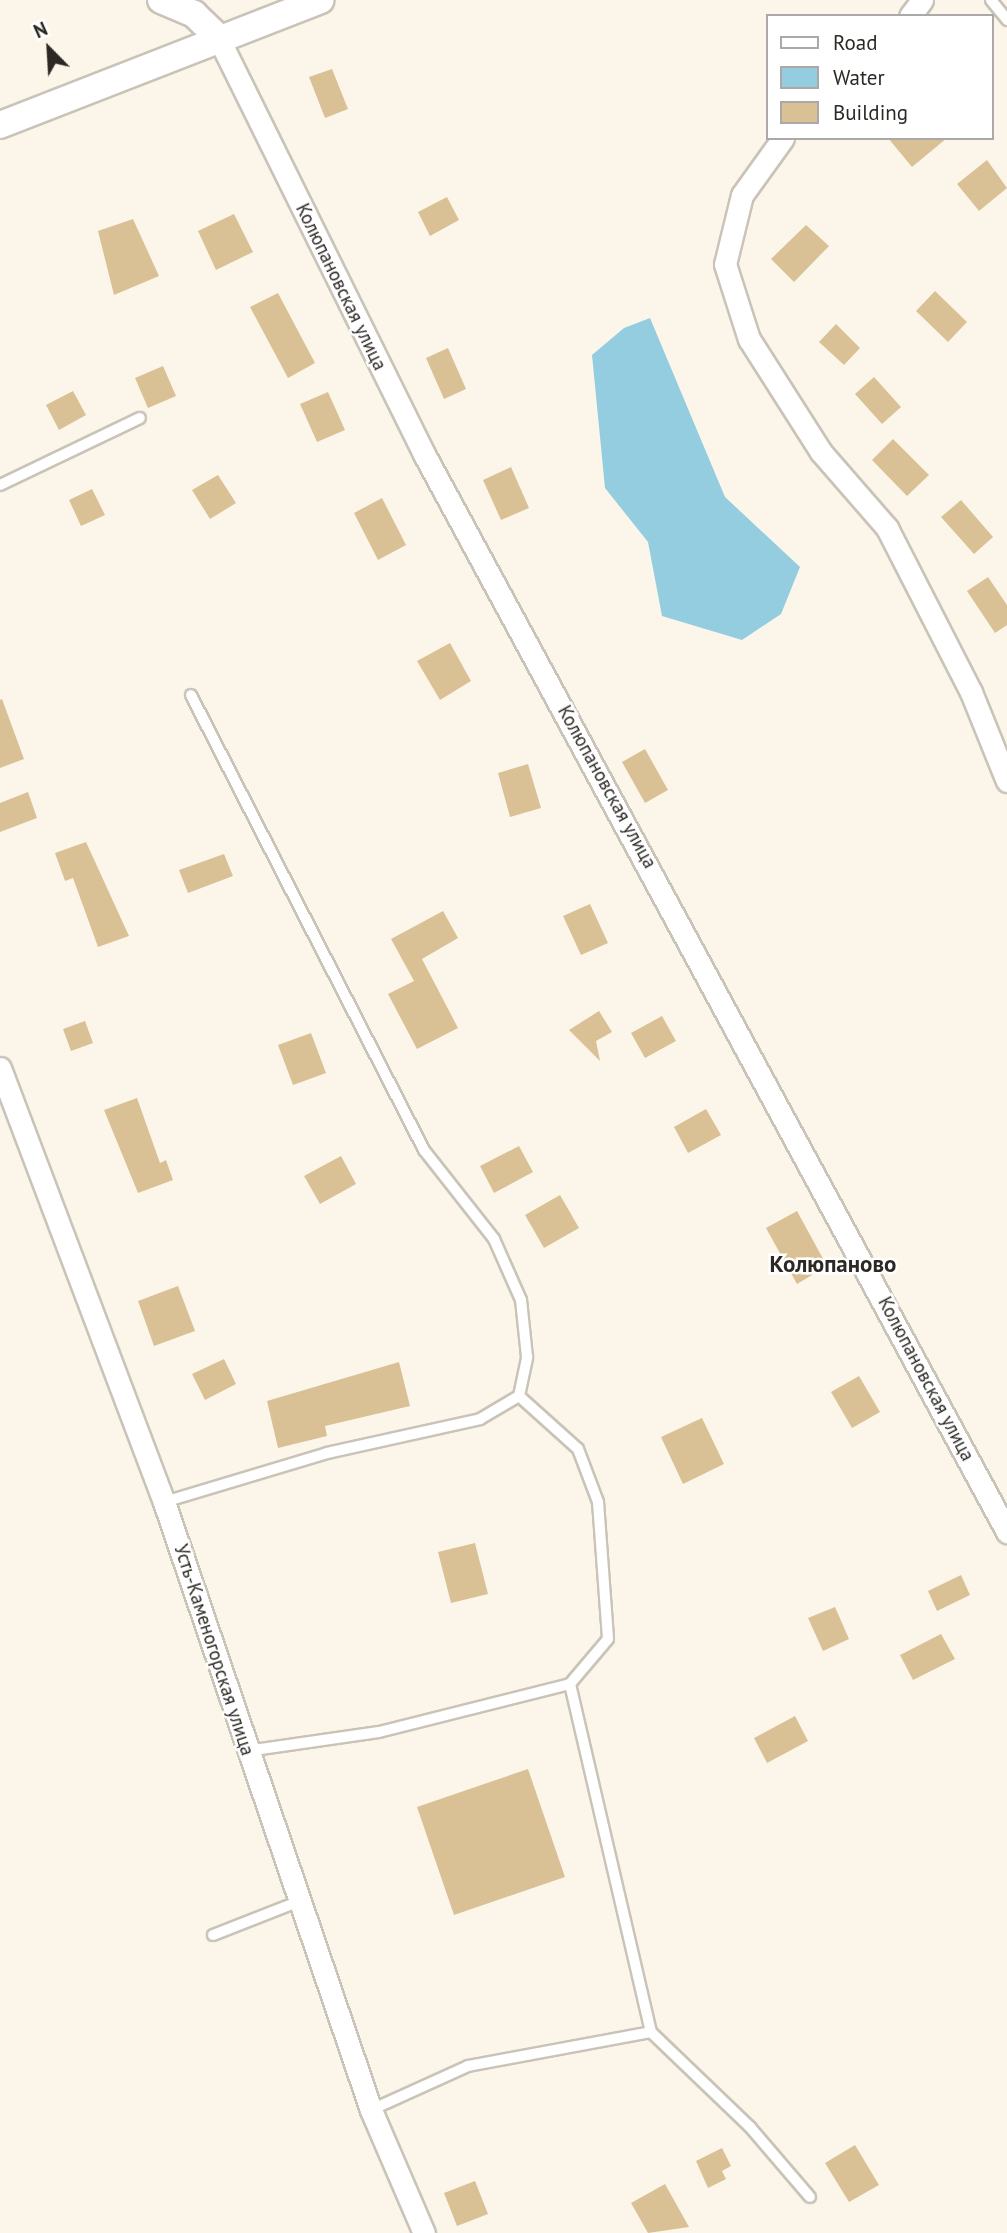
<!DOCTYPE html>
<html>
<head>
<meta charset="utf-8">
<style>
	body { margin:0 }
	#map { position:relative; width:1007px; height:2233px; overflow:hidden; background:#fcf6ea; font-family:"PT Sans",sans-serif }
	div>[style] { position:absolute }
	.water>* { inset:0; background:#93cddf }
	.building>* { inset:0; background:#d9c195 }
	.roads { filter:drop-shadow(2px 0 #c9c3b8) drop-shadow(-2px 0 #c9c3b8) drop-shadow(0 2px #c9c3b8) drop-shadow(0 -2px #c9c3b8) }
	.service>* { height:10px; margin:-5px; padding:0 5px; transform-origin:5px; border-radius:5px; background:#fff }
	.minor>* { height:21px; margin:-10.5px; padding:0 10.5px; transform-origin:10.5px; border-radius:10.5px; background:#fff }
	.tertiary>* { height:26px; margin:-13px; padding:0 13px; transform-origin:13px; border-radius:13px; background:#fff }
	span { translate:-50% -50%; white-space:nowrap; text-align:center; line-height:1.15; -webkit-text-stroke:5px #fff; paint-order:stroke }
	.street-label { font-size:19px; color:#2c2925 }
	.quarter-label { font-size:23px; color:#2c2925; font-weight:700 }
	.legend { position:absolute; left:766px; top:14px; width:228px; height:126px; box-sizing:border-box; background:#fff; border:2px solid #aba9a8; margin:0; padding:9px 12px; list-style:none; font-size:21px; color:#2c2925 }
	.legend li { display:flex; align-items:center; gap:14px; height:35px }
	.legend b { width:35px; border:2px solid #aba9a8 }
	.north { position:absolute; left:14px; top:14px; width:70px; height:70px; -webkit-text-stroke:5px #fff; paint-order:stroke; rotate:336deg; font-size:19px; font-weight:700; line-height:28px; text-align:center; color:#2c2925 }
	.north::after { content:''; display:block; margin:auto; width:24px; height:32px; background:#2c2925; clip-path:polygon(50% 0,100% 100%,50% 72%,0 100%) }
</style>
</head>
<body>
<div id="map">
	<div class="water">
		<div style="clip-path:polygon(650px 318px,725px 497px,800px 567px,781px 614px,742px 640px,662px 616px,648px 542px,605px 488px,592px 355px,624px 328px)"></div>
	</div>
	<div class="building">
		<div style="clip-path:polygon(332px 69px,348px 109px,325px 118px,309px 77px)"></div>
		<div style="clip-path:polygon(888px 138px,947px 138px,912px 167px)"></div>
		<div style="clip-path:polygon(987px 160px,1007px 188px,979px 211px,957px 184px)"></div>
		<div style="clip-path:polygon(447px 197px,459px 220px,430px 236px,418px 212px)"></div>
		<div style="clip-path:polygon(234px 214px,253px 252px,216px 270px,198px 231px)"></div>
		<div style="clip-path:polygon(133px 219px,159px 276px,114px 295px,98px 231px)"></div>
		<div style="clip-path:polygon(806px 225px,829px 246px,794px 282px,771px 259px)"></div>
		<div style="clip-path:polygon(935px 291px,967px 322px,948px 342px,916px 311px)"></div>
		<div style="clip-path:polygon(278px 293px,315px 363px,288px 378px,250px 307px)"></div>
		<div style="clip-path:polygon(836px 324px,860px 348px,844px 365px,819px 342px)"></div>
		<div style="clip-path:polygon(448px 348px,466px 389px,444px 399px,426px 358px)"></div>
		<div style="clip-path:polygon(163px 366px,176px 396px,148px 408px,135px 378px)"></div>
		<div style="clip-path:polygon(874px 377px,901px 407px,882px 424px,855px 394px)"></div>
		<div style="clip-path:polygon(73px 391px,86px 415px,59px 430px,46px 405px)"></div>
		<div style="clip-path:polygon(328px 392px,345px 430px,317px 442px,300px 404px)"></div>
		<div style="clip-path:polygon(893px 439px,929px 475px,907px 496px,872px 460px)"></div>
		<div style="clip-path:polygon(511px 467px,529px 508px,501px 520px,483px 480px)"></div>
		<div style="clip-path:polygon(218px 475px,236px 503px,210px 519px,192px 490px)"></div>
		<div style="clip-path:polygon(92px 489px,105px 515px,81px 526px,69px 500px)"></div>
		<div style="clip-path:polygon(382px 498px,406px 545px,378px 560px,354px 513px)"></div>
		<div style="clip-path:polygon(961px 500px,993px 537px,974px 554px,941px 517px)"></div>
		<div style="clip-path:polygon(988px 577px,1007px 605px,1007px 625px,995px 633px,967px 591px)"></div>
		<div style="clip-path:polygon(450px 643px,471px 681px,440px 700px,417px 661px)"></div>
		<div style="clip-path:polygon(2px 699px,24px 759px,0 768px,0 700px)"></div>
		<div style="clip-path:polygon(645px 749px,668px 790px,645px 803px,622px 762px)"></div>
		<div style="clip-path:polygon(528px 764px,541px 808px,510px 817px,498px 773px)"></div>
		<div style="clip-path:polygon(28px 792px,37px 818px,0 832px,0 803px)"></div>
		<div style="clip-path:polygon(86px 842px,129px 936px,98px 947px,73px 878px,65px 881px,55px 853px)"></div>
		<div style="clip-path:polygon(224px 854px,233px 876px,188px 893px,179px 870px)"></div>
		<div style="clip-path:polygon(590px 904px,608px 943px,581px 955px,563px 916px)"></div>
		<div style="clip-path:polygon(443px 911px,458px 938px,422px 959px,458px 1028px,417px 1049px,388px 994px,414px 981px,391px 939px)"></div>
		<div style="clip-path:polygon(599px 1011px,612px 1032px,596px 1041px,600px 1061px,569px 1030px)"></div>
		<div style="clip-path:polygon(662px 1016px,676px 1041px,645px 1058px,631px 1033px)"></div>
		<div style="clip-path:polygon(85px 1021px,93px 1043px,71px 1051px,63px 1029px)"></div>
		<div style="clip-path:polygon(311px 1033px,326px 1073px,293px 1085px,278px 1045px)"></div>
		<div style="clip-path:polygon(137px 1098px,160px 1163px,166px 1160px,173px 1180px,138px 1193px,104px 1110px)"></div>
		<div style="clip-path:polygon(706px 1109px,721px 1135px,688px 1153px,674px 1127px)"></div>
		<div style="clip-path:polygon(519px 1146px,533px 1172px,494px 1193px,480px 1166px)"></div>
		<div style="clip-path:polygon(341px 1156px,356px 1184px,320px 1204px,304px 1176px)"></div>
		<div style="clip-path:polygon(560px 1195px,579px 1228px,544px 1248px,525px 1215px)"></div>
		<div style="clip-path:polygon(797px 1211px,827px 1266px,797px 1284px,766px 1228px)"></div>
		<div style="clip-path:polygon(178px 1286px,195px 1331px,154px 1346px,138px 1301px)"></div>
		<div style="clip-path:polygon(224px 1359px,236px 1384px,205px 1400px,192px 1374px)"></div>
		<div style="clip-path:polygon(399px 1362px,410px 1406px,325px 1426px,327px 1436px,278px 1448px,267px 1401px)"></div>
		<div style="clip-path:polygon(859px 1376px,880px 1412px,852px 1428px,831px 1392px)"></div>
		<div style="clip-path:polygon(702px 1418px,724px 1464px,683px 1484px,661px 1437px)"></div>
		<div style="clip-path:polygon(475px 1543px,488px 1594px,451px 1603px,438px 1552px)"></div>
		<div style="clip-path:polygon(961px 1575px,970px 1595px,937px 1611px,928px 1591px)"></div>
		<div style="clip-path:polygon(835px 1607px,849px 1639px,823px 1651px,808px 1618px)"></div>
		<div style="clip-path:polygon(941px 1634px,955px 1659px,913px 1680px,900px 1655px)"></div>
		<div style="clip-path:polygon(795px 1716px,808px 1741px,767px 1763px,754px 1738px)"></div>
		<div style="clip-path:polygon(528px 1769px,565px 1877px,454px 1915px,417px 1807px)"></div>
		<div style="clip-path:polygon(855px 2145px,879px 2185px,849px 2202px,825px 2163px)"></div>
		<div style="clip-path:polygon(722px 2148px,731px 2166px,722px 2171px,726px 2179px,708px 2188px,696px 2161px)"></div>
		<div style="clip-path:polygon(475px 2181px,488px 2214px,457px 2226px,444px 2193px)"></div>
		<div style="clip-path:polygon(665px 2184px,689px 2227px,648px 2233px,631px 2203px)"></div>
	</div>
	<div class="roads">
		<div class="service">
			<div style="left:991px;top:0;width:26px;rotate:51deg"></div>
			<div style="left:0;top:485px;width:155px;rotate:-25.6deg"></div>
			<div style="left:519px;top:1396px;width:79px;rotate:41.9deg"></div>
			<div style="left:578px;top:1449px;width:57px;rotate:69.3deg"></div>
			<div style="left:598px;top:1502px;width:137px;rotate:85.8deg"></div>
			<div style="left:608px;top:1639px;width:59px;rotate:130.2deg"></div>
			<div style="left:164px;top:1502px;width:170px;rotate:-16.7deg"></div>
			<div style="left:327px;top:1453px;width:157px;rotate:-12.5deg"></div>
			<div style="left:480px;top:1419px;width:45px;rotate:-30.5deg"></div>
			<div style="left:519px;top:1396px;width:40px;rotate:-78deg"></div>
			<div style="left:527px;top:1357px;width:57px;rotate:-96deg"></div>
			<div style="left:521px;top:1300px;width:67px;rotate:-113.9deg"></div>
			<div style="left:494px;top:1239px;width:113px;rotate:-128.2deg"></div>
			<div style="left:424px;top:1150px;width:511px;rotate:-117.12deg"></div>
			<div style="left:247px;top:1751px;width:133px;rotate:-8.2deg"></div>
			<div style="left:379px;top:1732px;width:197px;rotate:-14.1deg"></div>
			<div style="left:570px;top:1684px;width:357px;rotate:76.9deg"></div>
			<div style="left:651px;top:2032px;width:186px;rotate:169.5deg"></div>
			<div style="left:468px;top:2066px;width:107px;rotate:155.6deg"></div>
			<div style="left:213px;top:1935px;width:90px;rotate:-21.4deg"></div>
			<div style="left:651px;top:2032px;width:137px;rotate:43.8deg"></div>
			<div style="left:750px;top:2127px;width:92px;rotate:49.4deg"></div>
		</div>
		<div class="minor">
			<div style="left:910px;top:16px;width:20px;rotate:-53deg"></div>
			<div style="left:218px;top:37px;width:465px;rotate:63.7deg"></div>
			<div style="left:424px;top:454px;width:1226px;rotate:61.59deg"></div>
			<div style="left:783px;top:138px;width:70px;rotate:125.7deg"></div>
			<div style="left:742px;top:195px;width:71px;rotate:103.8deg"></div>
			<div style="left:725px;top:264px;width:79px;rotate:72.3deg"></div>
			<div style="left:749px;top:339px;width:134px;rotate:57.5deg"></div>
			<div style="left:821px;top:452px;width:101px;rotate:49deg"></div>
			<div style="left:887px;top:528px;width:184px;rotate:62.9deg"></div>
			<div style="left:971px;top:692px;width:96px;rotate:68deg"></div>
			<div style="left:0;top:1068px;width:464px;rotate:69.3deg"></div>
			<div style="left:164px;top:1502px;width:642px;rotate:71.2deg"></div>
			<div style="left:371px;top:2110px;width:134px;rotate:66.7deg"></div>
		</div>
		<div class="tertiary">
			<div style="left:161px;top:0;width:36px;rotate:23deg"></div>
			<div style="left:194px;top:14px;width:33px;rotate:44deg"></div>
			<div style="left:0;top:125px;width:344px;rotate:-21.3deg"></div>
		</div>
	</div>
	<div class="street-label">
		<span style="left:341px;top:287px;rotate:64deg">Колюпановская улица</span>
		<span style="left:607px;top:787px;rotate:61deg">Колюпановская улица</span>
		<span style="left:926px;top:1379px;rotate:62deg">Колюпановская улица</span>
		<span style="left:214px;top:1650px;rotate:72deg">Усть-Каменогорская улица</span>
	</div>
	<div class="quarter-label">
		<span style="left:833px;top:1264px">Колюпаново</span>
	</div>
	<ul class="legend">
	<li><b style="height:9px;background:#fff"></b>Road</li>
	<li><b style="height:19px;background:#93cddf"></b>Water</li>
	<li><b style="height:19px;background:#d9c195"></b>Building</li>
	</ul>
	<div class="north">N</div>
</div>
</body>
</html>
